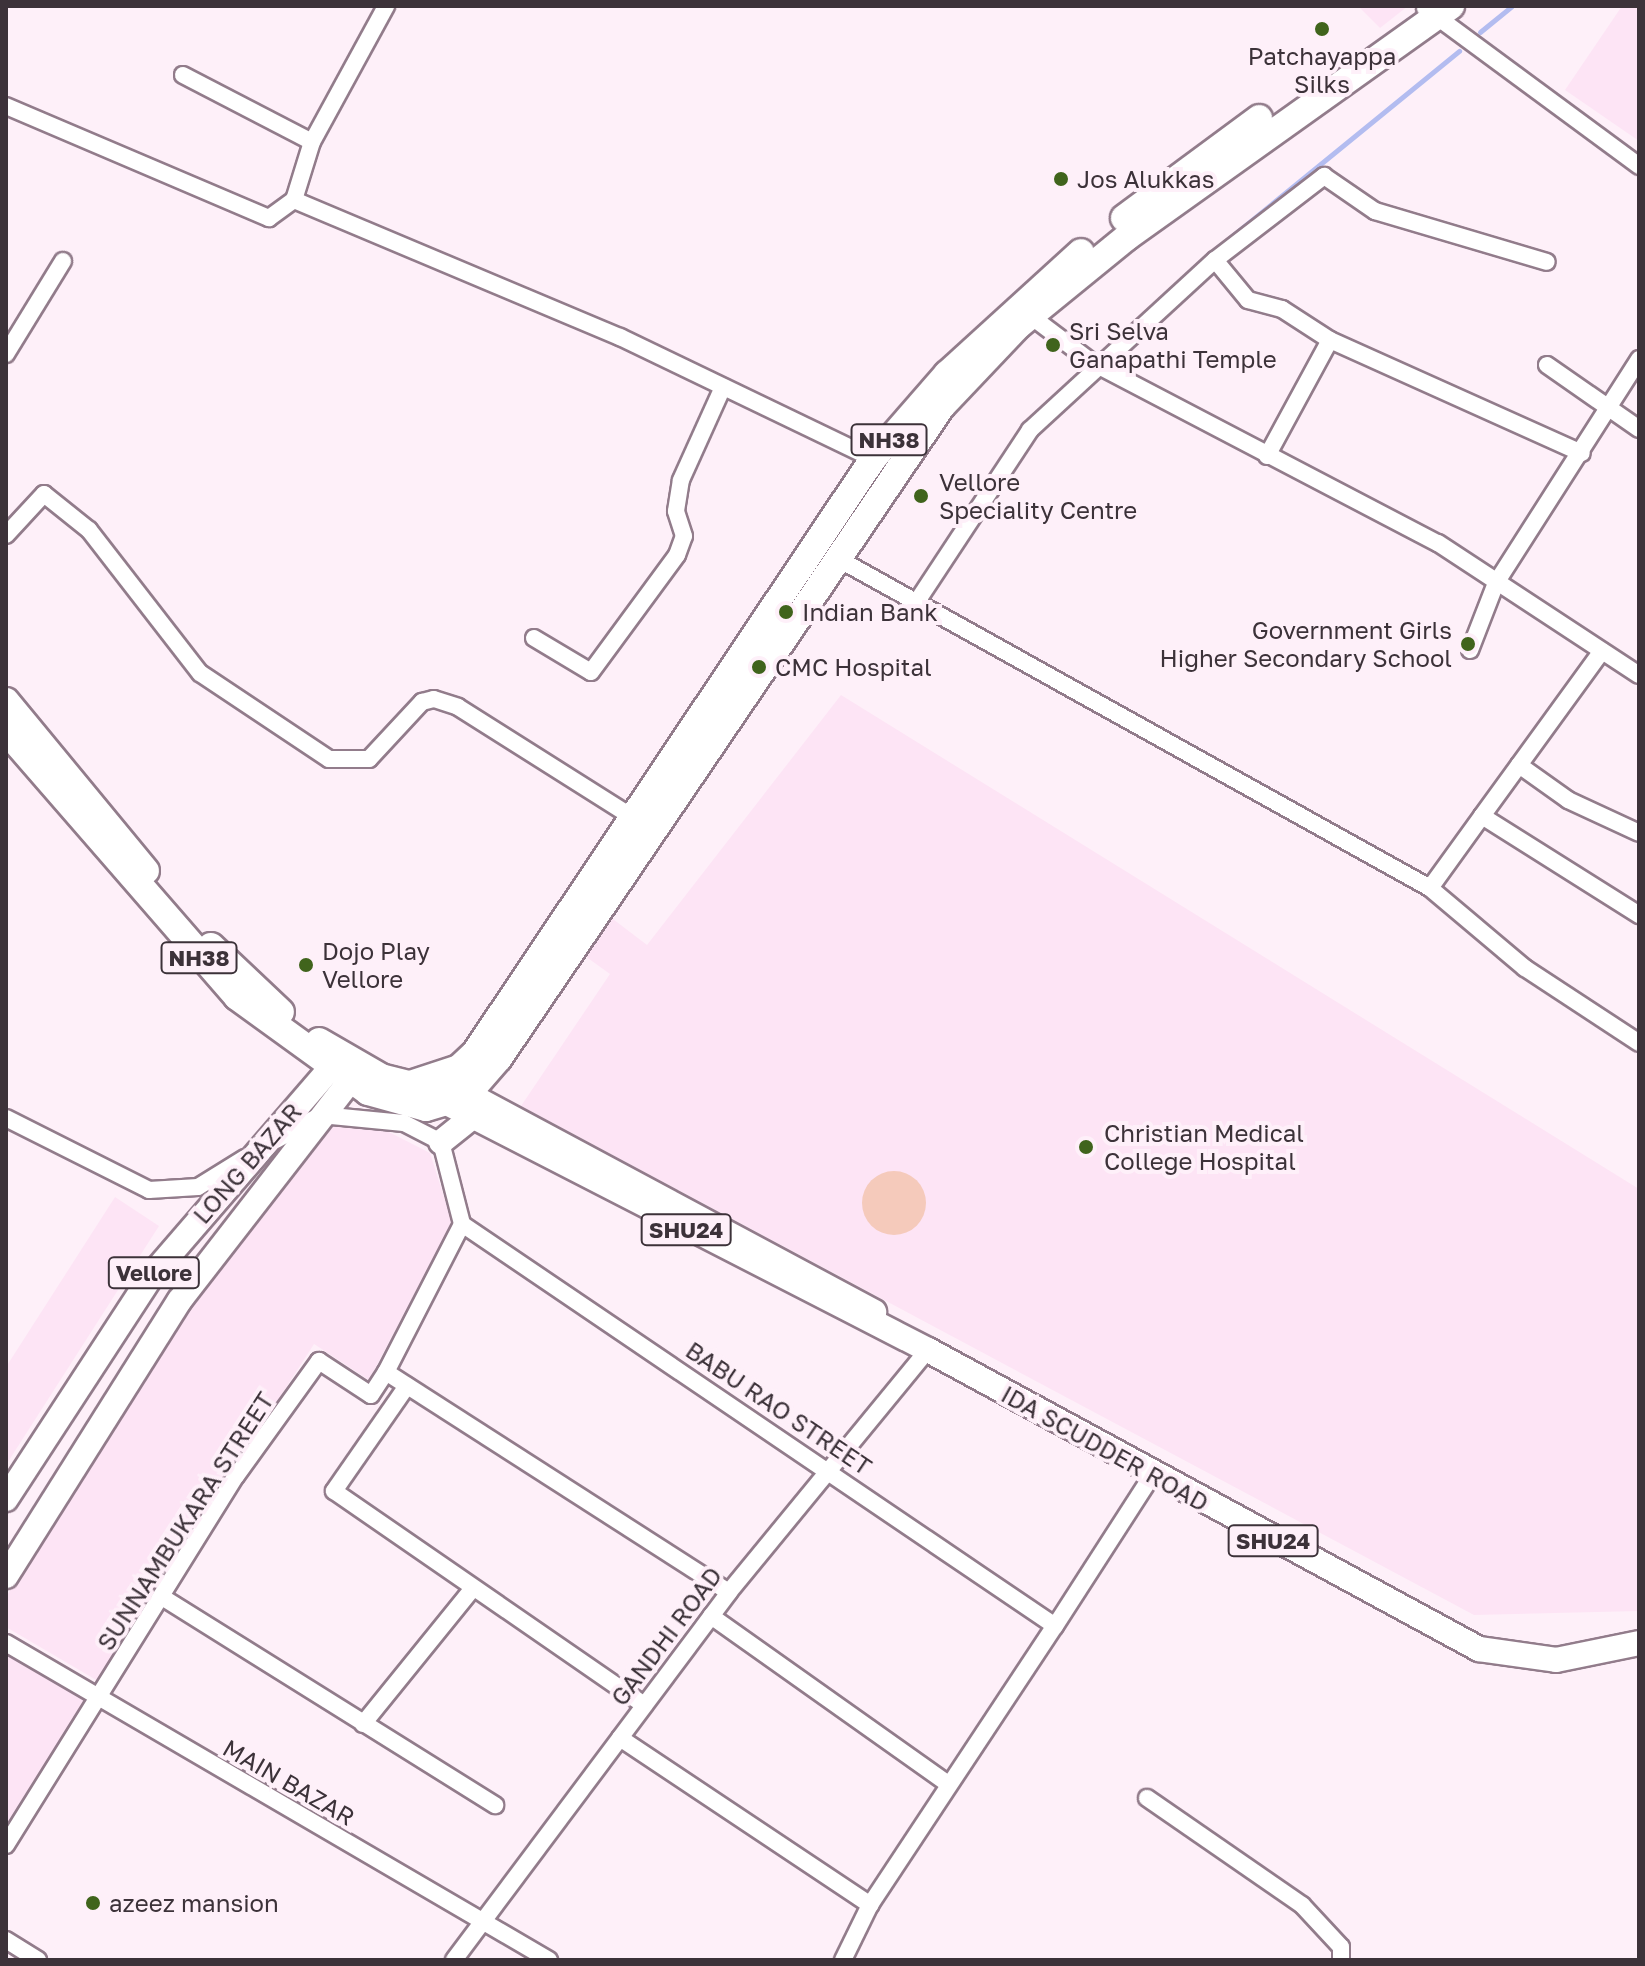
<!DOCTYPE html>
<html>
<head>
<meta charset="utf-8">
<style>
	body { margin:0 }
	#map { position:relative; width:1645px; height:1966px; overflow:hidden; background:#fef0f9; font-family:"Golos Text",sans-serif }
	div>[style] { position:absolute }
	.built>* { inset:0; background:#fde4f5 }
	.green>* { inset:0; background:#f5cabb }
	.round { border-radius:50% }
	.stream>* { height:5px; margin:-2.5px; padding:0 2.5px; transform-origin:2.5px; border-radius:2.5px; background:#b3bcf0 }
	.roads { filter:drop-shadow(2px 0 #927c8b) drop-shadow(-2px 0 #927c8b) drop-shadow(0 2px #927c8b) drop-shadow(0 -2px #927c8b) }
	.minor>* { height:16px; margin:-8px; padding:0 8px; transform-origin:8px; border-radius:8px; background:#fff }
	.primary>* { height:24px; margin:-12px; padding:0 12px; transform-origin:12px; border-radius:12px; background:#fff }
	.trunk>* { height:26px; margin:-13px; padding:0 13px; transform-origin:13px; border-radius:13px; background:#fff }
	.dots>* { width:22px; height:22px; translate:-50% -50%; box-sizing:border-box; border:4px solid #fef0f9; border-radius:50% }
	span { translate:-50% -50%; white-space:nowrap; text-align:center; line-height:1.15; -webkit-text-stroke:8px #fef0f9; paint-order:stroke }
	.shield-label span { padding:2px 6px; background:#fef0f9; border:2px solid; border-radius:6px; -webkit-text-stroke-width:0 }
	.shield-label { font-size:22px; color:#3c3239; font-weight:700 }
	.poi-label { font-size:24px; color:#3c3239 }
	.left { translate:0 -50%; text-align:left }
	.right { translate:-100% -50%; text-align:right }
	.street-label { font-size:24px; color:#3c3239 }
	.frame { position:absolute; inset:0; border:8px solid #3c3239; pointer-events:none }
</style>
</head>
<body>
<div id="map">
	<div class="built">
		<div style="clip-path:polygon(1358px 6px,1408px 6px,1380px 28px)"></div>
		<div style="clip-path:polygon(1622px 6px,1639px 6px,1639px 141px,1565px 90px)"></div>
		<div style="clip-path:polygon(841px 695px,1639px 1189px,1639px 1611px,1474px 1615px,521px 1106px,610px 974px,578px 951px,605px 913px,647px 945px)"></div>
		<div style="clip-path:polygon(333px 1125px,383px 1129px,430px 1153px,452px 1222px,369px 1380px,314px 1344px,98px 1681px,6px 1627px,6px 1597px,201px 1293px)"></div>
		<div style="clip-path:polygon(115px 1197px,159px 1226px,6px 1465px,6px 1367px)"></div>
		<div style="clip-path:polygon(6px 1652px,89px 1702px,6px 1830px)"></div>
	</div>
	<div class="green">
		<div class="round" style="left:862px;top:1171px;width:64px;height:64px"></div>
	</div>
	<div class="stream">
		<div style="left:1480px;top:32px;width:41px;rotate:-39.1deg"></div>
		<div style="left:1215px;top:250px;width:315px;rotate:-39.2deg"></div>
	</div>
	<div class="roads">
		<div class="minor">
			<div style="left:1425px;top:8px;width:266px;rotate:36.4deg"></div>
			<div style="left:183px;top:75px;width:145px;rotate:27.4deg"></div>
			<div style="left:6px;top:106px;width:286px;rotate:23.1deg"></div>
			<div style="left:269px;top:218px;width:31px;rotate:-36deg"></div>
			<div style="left:294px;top:200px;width:61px;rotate:-72.8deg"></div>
			<div style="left:312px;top:142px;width:155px;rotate:-61.4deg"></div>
			<div style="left:294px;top:200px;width:354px;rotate:22.8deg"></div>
			<div style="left:620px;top:337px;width:281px;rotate:25.7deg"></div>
			<div style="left:1215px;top:260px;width:52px;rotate:50.5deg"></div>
			<div style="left:1248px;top:300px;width:35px;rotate:15deg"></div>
			<div style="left:1282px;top:309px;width:57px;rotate:32.9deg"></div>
			<div style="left:1330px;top:340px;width:132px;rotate:118.5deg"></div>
			<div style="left:1024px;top:311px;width:86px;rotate:37deg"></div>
			<div style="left:1093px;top:363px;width:389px;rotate:27.6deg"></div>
			<div style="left:1438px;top:543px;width:240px;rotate:33.3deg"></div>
			<div style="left:1330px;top:340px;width:276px;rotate:24.2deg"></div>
			<div style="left:6px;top:354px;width:109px;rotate:-58.5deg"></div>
			<div style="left:1547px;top:365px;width:112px;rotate:34.8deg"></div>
			<div style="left:6px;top:535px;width:56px;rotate:-47.2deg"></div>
			<div style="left:44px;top:494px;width:58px;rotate:38.7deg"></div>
			<div style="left:89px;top:530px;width:181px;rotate:52.2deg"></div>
			<div style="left:200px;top:673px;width:155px;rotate:33.7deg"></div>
			<div style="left:329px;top:759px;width:40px"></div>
			<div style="left:369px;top:759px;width:78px;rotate:-47.1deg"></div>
			<div style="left:422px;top:702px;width:12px;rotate:-14deg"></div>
			<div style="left:434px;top:699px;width:25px;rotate:18deg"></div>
			<div style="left:458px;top:707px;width:206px;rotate:32.3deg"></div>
			<div style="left:835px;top:557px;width:681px;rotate:29.09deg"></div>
			<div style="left:1430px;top:888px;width:124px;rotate:40.1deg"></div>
			<div style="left:1525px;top:968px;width:136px;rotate:33.3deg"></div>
			<div style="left:916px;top:603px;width:207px;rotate:-56.6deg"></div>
			<div style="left:1030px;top:430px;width:251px;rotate:-42.6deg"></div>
			<div style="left:1215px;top:260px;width:138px;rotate:-37.6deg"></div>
			<div style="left:1324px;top:176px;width:62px;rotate:34.5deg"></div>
			<div style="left:1375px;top:211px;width:179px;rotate:16.5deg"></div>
			<div style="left:534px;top:638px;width:66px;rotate:30.8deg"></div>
			<div style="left:591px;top:672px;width:145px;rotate:-53.7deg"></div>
			<div style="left:677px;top:555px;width:20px;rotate:-70deg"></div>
			<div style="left:684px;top:536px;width:26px;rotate:-108deg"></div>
			<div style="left:676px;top:511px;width:31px;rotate:-81deg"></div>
			<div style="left:681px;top:480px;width:102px;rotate:-65.7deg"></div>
			<div style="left:1470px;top:650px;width:72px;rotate:-68.8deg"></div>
			<div style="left:1496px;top:583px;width:266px;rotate:-57.4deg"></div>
			<div style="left:1519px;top:765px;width:60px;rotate:35.5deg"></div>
			<div style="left:1568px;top:800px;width:78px;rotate:24.9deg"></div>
			<div style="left:1482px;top:816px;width:204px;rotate:-54deg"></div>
			<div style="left:1430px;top:888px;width:89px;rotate:-54.2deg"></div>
			<div style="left:1482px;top:816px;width:186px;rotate:32.2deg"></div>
			<div style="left:6px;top:1118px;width:160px;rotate:26.7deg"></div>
			<div style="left:149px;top:1190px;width:49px;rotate:-3.5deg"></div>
			<div style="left:198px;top:1187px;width:55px;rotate:-31.7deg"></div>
			<div style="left:276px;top:1140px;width:51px;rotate:-29.1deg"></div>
			<div style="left:321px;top:1115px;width:83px;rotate:5.5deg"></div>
			<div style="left:404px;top:1123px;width:42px;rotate:27.2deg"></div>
			<div style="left:441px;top:1142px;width:85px;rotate:75.6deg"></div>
			<div style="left:386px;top:1372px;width:166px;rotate:-62.8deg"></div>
			<div style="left:462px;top:1224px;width:716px;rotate:34.13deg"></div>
			<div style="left:1055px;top:1626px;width:181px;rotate:-57.2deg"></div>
			<div style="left:407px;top:1386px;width:128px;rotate:124.8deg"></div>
			<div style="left:334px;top:1491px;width:377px;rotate:34.6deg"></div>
			<div style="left:162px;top:1597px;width:393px;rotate:32deg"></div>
			<div style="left:711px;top:1616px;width:291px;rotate:35.3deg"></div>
			<div style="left:6px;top:1643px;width:629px;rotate:30.28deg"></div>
			<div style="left:363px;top:1724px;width:175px;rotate:-51deg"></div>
			<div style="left:620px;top:1738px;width:301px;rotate:33.7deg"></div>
			<div style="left:1147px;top:1798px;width:188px;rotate:34.6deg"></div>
			<div style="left:1302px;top:1905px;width:57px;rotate:47.1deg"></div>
			<div style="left:1341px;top:1947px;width:13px;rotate:90deg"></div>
			<div style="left:6px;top:1845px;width:435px;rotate:-58.1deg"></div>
			<div style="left:236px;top:1476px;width:142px;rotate:-54.2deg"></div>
			<div style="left:319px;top:1361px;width:62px;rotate:33.2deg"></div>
			<div style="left:371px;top:1395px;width:27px;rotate:-57deg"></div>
			<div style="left:386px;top:1372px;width:407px;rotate:32.7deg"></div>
			<div style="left:6px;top:1940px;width:38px;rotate:32deg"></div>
			<div style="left:454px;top:1960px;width:459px;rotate:-53.2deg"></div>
			<div style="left:729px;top:1592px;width:313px;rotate:-50.6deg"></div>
			<div style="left:843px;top:1960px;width:61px;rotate:-63.9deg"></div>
			<div style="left:870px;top:1905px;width:335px;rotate:-56.5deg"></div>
		</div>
		<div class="primary">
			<div style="left:438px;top:1078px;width:495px;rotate:28.2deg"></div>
			<div style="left:410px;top:1084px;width:582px;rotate:27.18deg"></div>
			<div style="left:928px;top:1350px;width:627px;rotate:28.49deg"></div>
			<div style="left:1479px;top:1649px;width:78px;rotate:8.1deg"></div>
			<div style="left:1556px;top:1660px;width:85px;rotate:-11.6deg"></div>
			<div style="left:441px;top:1142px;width:53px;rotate:-38.8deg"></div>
			<div style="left:6px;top:1499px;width:267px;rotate:-56.9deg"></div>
			<div style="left:152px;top:1275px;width:272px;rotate:-49.2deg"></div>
			<div style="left:6px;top:1576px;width:326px;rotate:-57.8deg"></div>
			<div style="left:180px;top:1300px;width:276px;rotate:-52.2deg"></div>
		</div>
		<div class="trunk">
			<div style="left:1124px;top:218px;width:168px;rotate:-36.5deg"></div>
			<div style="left:6px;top:701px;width:220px;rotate:50.5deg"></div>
			<div style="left:6px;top:731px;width:352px;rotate:49deg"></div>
			<div style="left:237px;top:997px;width:162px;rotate:35.9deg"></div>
			<div style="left:368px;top:1092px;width:60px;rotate:15.4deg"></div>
			<div style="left:426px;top:1108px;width:42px;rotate:-16.7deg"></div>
			<div style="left:466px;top:1096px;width:50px;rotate:-49deg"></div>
			<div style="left:499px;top:1058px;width:788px;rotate:-55.81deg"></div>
			<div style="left:942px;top:406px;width:110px;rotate:-46.5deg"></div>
			<div style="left:1018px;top:326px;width:141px;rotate:-39.2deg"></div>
			<div style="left:1127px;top:237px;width:398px;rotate:-35.5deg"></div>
			<div style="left:211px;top:946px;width:96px;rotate:43.3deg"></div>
			<div style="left:319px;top:1041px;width:72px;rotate:30.1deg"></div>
			<div style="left:381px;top:1077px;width:30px;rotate:14deg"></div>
			<div style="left:410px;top:1084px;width:52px;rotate:-18.1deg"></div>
			<div style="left:459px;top:1068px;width:22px;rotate:-43deg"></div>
			<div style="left:475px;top:1053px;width:715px;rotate:-56.18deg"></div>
			<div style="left:873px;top:459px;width:113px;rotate:-49deg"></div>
			<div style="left:947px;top:374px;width:181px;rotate:-42.3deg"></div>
		</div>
	</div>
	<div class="dots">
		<div style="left:1322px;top:29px;background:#40641c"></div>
		<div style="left:1061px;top:179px;background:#40641c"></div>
		<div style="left:1053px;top:345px;background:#40641c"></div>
		<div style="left:921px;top:496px;background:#40641c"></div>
		<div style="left:786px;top:612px;background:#40641c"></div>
		<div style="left:1468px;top:644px;background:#40641c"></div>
		<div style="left:759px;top:667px;background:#40641c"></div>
		<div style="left:306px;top:965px;background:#40641c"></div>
		<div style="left:1086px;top:1147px;background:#40641c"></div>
		<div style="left:93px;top:1903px;background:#40641c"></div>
	</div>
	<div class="shield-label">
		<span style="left:889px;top:440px">NH38</span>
		<span style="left:199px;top:958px">NH38</span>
		<span style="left:686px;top:1230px">SHU24</span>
		<span style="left:154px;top:1273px">Vellore</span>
		<span style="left:1273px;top:1541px">SHU24</span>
	</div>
	<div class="poi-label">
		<span style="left:1322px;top:70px">Patchayappa<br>Silks</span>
		<span class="left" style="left:1077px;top:179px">Jos Alukkas</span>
		<span class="left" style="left:1069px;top:345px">Sri Selva<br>Ganapathi Temple</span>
		<span class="left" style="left:939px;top:496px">Vellore<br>Speciality Centre</span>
		<span class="left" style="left:802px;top:612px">Indian Bank</span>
		<span class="right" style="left:1452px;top:644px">Government Girls<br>Higher Secondary School</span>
		<span class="left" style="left:775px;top:667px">CMC Hospital</span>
		<span class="left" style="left:322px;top:965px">Dojo Play<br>Vellore</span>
		<span class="left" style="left:1104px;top:1147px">Christian Medical<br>College Hospital</span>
		<span class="left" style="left:109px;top:1903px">azeez mansion</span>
	</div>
	<div class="street-label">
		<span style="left:247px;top:1163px;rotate:-49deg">LONG BAZAR</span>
		<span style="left:779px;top:1408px;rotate:34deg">BABU RAO STREET</span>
		<span style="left:1105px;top:1448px;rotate:29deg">IDA SCUDDER ROAD</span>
		<span style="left:185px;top:1521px;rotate:-57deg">SUNNAMBUKARA STREET</span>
		<span style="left:666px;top:1636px;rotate:-53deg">GANDHI ROAD</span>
		<span style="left:289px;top:1782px;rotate:30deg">MAIN BAZAR</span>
	</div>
	<div class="frame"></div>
</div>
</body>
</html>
